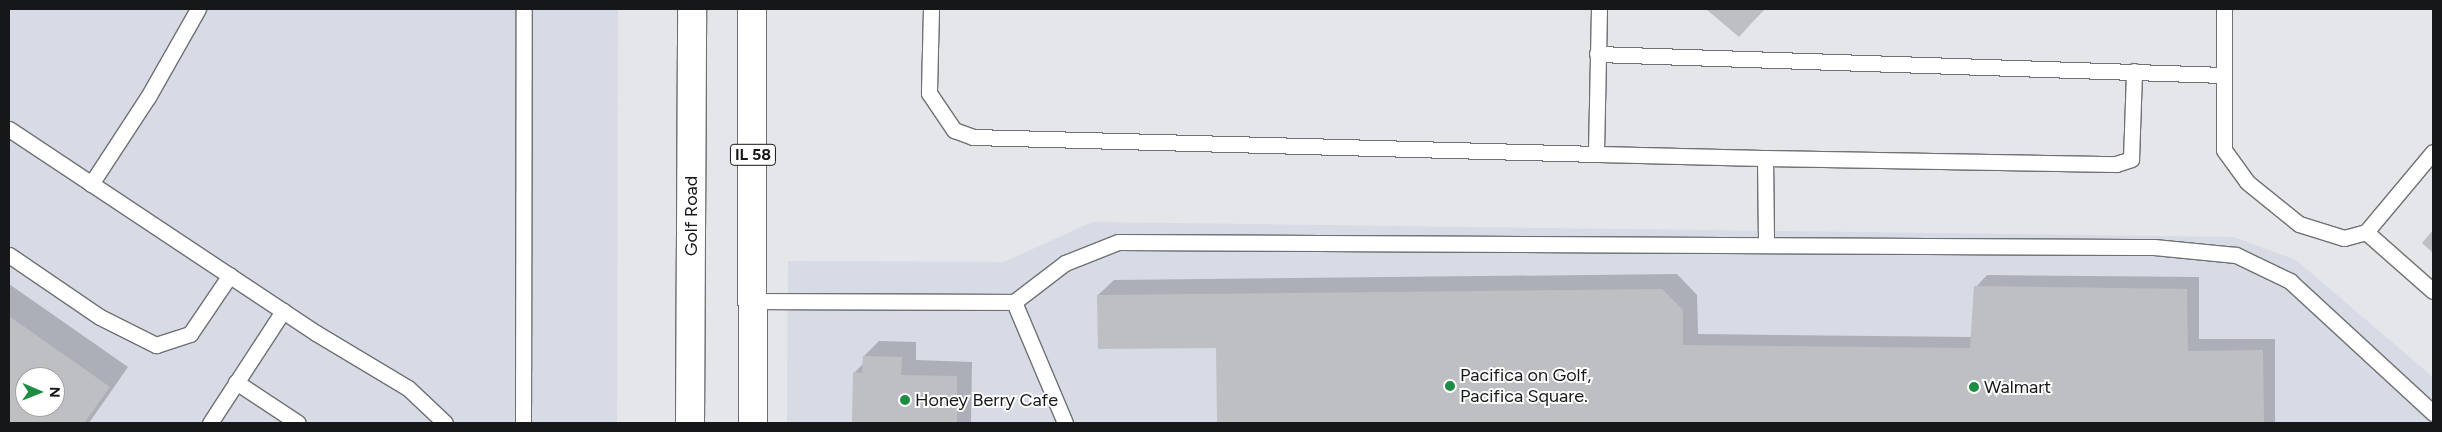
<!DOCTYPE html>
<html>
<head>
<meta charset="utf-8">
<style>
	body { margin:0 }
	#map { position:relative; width:2442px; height:432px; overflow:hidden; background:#e5e6ea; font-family:Figtree,sans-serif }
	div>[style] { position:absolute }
	.built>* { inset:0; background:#d7dbe6 }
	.shadow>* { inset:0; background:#0003 }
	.building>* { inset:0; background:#bebfc3 }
	.roads { filter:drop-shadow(1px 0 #6f7174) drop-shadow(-1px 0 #6f7174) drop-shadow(0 1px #6f7174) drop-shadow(0 -1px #6f7174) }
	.lane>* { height:15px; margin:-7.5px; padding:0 7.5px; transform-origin:7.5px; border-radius:7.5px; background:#fff }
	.primary>* { height:28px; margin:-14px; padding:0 14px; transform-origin:14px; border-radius:14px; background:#fff }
	.dots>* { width:14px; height:14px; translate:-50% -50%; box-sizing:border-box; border:2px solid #fff; border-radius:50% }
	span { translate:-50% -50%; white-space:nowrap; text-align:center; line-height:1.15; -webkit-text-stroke:4px #fff; paint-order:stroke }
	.shield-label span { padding:1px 4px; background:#fff; border:1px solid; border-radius:4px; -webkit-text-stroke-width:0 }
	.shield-label { font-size:16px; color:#161718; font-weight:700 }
	.street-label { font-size:18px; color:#161718 }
	.poi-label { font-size:18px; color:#161718 }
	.left { translate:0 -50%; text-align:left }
	.frame { position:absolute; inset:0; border:10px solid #161718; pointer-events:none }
	.north { position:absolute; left:15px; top:367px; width:50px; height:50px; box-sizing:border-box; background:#fff; border:1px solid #a2a2a3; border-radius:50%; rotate:91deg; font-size:14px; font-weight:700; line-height:20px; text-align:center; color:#161718 }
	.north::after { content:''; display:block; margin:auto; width:18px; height:22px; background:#1f8c43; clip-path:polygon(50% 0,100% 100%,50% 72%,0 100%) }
</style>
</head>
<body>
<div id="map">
	<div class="built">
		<div style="clip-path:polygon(evenodd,9px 9px,618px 9px,617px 423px,9px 423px,9px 9px,25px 377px,55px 377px,55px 407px,25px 407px,25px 377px)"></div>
		<div style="clip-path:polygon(1092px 222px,2234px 237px,2296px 260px,2433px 377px,2433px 423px,787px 423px,788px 261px,1004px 262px)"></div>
	</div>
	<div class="shadow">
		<div style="clip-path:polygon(1708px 9px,1765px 9px,1739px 36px)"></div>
		<div style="clip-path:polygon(1677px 274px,1697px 295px,1698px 334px,1972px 337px,1976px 287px,1987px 275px,2199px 277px,2199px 339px,2275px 339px,2275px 422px,2310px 423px,1218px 423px,1217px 347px,1098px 295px,1114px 280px)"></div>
		<div style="clip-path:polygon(evenodd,9px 284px,128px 367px,89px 423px,9px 423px,9px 284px,25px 377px,55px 377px,55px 407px,25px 407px,25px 377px)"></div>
		<div style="clip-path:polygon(879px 341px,916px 342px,916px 360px,972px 362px,971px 422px,988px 423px,853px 423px,854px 373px,864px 363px,864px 356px)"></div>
	</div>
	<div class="building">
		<div style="clip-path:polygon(1706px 9px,1764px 9px,1739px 37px)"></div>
		<div style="clip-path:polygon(2433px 230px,2433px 253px,2422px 243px)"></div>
		<div style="clip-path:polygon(1974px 286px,2187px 289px,2188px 351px,2263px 350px,2264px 423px,1217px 423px,1216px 348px,1098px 349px,1097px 295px,1662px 289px,1683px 310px,1683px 345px,1970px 348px)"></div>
		<div style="clip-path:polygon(evenodd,9px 316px,110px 387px,84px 423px,9px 423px,9px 316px,25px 377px,55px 377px,55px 407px,25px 407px,25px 377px)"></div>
		<div style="clip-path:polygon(863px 356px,902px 357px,901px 375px,957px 376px,957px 423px,852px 423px,853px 372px,862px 373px)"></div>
	</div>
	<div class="roads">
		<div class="lane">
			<div style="left:931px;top:9px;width:84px;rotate:91.4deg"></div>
			<div style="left:929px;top:93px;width:45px;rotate:56deg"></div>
			<div style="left:954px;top:130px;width:20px;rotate:20deg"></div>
			<div style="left:973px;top:137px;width:623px;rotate:1.56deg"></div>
			<div style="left:1599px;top:9px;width:145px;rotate:91.2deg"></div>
			<div style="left:1596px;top:154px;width:169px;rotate:1.4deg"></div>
			<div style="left:1765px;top:158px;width:86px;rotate:89.3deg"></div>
			<div style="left:2224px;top:9px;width:141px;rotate:90deg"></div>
			<div style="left:2224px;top:150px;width:39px;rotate:54deg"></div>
			<div style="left:2247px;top:182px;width:67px;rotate:38.9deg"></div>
			<div style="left:2299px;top:224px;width:47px;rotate:17.3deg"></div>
			<div style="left:2344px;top:238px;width:23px;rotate:-15deg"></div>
			<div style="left:2366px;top:232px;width:104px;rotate:-50.1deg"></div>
			<div style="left:1597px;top:54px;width:627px;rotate:1.92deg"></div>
			<div style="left:9px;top:129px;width:369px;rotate:33.6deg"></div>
			<div style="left:316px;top:333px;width:107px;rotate:30.9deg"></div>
			<div style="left:408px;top:388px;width:51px;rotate:43.4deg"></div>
			<div style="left:1765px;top:158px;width:351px;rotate:1deg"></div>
			<div style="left:2116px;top:164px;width:16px;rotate:-18deg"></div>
			<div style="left:2131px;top:159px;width:88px;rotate:-88deg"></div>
			<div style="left:91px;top:184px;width:104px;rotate:-56.8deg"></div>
			<div style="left:148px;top:97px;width:101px;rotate:-60.4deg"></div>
			<div style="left:2366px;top:232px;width:89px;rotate:41.4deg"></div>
			<div style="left:9px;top:255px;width:110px;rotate:34.3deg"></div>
			<div style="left:100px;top:317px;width:63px;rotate:26.6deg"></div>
			<div style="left:156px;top:345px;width:36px;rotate:-18deg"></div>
			<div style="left:190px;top:334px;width:71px;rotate:-55.9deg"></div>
			<div style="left:753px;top:301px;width:261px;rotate:0.2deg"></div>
			<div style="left:1014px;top:302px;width:64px;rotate:-37.4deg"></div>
			<div style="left:1065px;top:263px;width:57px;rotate:-21.6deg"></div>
			<div style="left:1118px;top:242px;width:1036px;rotate:0.28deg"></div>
			<div style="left:2154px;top:247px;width:82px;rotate:5.6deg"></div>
			<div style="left:2236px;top:255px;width:60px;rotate:25.7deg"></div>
			<div style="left:2290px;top:281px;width:195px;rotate:42.7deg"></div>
			<div style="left:1014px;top:302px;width:131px;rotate:67.1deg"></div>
			<div style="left:236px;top:382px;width:74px;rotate:33.5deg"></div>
			<div style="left:210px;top:423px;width:134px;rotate:-56.9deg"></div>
			<div style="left:523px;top:423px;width:414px;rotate:-89.9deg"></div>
		</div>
		<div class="primary">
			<div style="left:752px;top:9px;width:414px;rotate:89.9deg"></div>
			<div style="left:690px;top:423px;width:414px;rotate:-89.7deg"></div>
		</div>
	</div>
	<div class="dots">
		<div style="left:1450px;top:386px;background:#1f8c43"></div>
		<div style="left:1974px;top:387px;background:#1f8c43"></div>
		<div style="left:905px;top:400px;background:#1f8c43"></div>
	</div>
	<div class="shield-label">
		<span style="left:753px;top:155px">IL 58</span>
	</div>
	<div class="street-label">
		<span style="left:691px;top:216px;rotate:-90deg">Golf Road</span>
	</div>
	<div class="poi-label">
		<span class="left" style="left:1460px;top:386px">Pacifica on Golf,<br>Pacifica Square.</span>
		<span class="left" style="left:1984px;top:387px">Walmart</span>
		<span class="left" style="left:915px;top:400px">Honey Berry Cafe</span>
	</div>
	<div class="frame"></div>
	<div class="north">N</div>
</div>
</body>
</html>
